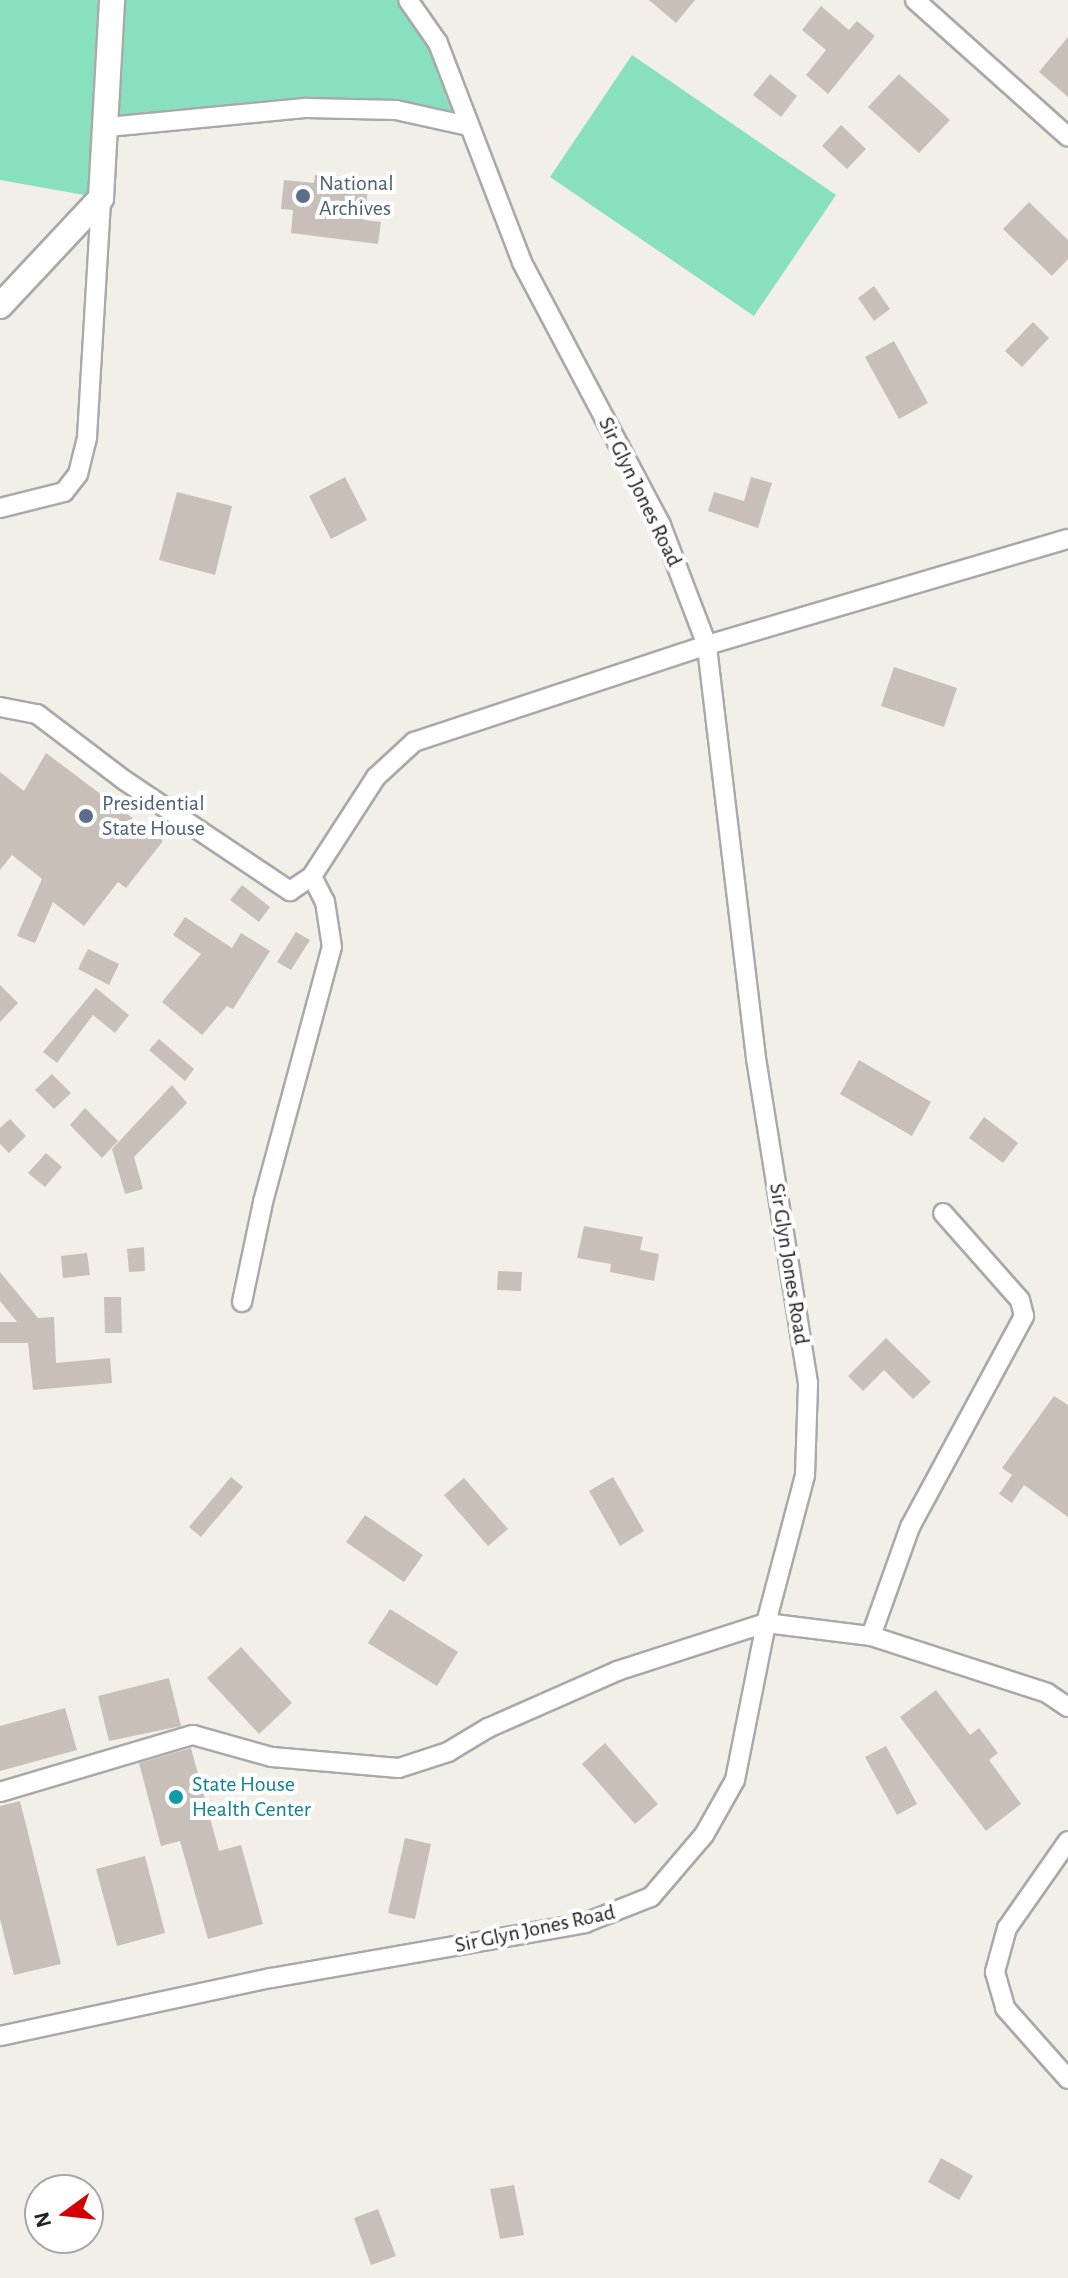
<!DOCTYPE html>
<html>
<head>
<meta charset="utf-8">
<style>
	body { margin:0 }
	#map { position:relative; width:1068px; height:2278px; overflow:hidden; background:#f2efe9; font-family:"Alegreya Sans",sans-serif }
	div>[style] { position:absolute }
	.pitch>* { inset:0; background:#88e0be }
	.building>* { inset:0; background:#c7bfb8 }
	.roads { filter:drop-shadow(2px 0 #a9a9a9) drop-shadow(-2px 0 #a9a9a9) drop-shadow(0 2px #a9a9a9) drop-shadow(0 -2px #a9a9a9) }
	.minor>* { height:18px; margin:-9px; padding:0 9px; transform-origin:9px; border-radius:9px; background:#fff }
	.tertiary>* { height:24px; margin:-12px; padding:0 12px; transform-origin:12px; border-radius:12px; background:#fff }
	.dots>* { width:22px; height:22px; translate:-50% -50%; box-sizing:border-box; border:4px solid #fff; border-radius:50% }
	span { translate:-50% -50%; white-space:nowrap; text-align:center; line-height:1.15; -webkit-text-stroke:8px #fff; paint-order:stroke }
	.service-label { font-size:22px; color:#4e5e75 }
	.left { translate:0 -50%; text-align:left }
	.street-label { font-size:22px; color:#222 }
	.culture-label { font-size:22px; color:#0d838f }
	.north { position:absolute; left:24px; top:2174px; width:80px; height:80px; box-sizing:border-box; background:#fff; border:2px solid #a7a7a7; border-radius:50%; rotate:255deg; font-size:22px; font-weight:700; line-height:32px; text-align:center; color:#222 }
	.north::after { content:''; display:block; margin:auto; width:28px; height:36px; background:#d40000; clip-path:polygon(50% 0,100% 100%,50% 72%,0 100%) }
</style>
</head>
<body>
<div id="map">
	<div class="pitch">
		<div style="clip-path:polygon(0 0,397px 0,411px 12px,445px 75px,466px 134px,387px 113px,108px 127px,101px 198px,0 180px)"></div>
		<div style="clip-path:polygon(632px 55px,836px 195px,754px 316px,550px 177px)"></div>
	</div>
	<div class="building">
		<div style="clip-path:polygon(649px 0,695px 0,676px 23px)"></div>
		<div style="clip-path:polygon(821px 6px,849px 30px,857px 21px,875px 36px,828px 94px,806px 75px,826px 50px,802px 30px)"></div>
		<div style="clip-path:polygon(1068px 37px,1068px 97px,1039px 72px)"></div>
		<div style="clip-path:polygon(770px 74px,797px 96px,781px 117px,753px 95px)"></div>
		<div style="clip-path:polygon(899px 74px,950px 120px,919px 153px,868px 107px)"></div>
		<div style="clip-path:polygon(841px 125px,866px 149px,847px 169px,822px 146px)"></div>
		<div style="clip-path:polygon(315px 175px,369px 182px,364px 220px,381px 222px,378px 244px,291px 233px,293px 210px,281px 209px,284px 180px,314px 183px)"></div>
		<div style="clip-path:polygon(1029px 202px,1068px 240px,1068px 259px,1052px 276px,1003px 229px)"></div>
		<div style="clip-path:polygon(874px 286px,890px 309px,874px 321px,858px 298px)"></div>
		<div style="clip-path:polygon(1033px 322px,1049px 338px,1022px 367px,1005px 351px)"></div>
		<div style="clip-path:polygon(894px 341px,928px 403px,899px 419px,865px 357px)"></div>
		<div style="clip-path:polygon(345px 477px,367px 520px,331px 539px,309px 496px)"></div>
		<div style="clip-path:polygon(751px 477px,772px 483px,758px 528px,708px 511px,714px 492px,744px 501px)"></div>
		<div style="clip-path:polygon(177px 492px,232px 506px,215px 575px,159px 560px)"></div>
		<div style="clip-path:polygon(894px 667px,957px 688px,944px 727px,881px 706px)"></div>
		<div style="clip-path:polygon(46px 753px,163px 841px,126px 888px,118px 882px,84px 926px,53px 902px,35px 943px,17px 936px,42px 879px,12px 855px,0 870px,0 772px,24px 791px)"></div>
		<div style="clip-path:polygon(242px 885px,270px 907px,259px 922px,230px 900px)"></div>
		<div style="clip-path:polygon(185px 917px,232px 948px,241px 933px,270px 951px,233px 1009px,227px 1006px,202px 1035px,162px 1002px,201px 954px,173px 935px)"></div>
		<div style="clip-path:polygon(296px 932px,310px 940px,291px 970px,277px 962px)"></div>
		<div style="clip-path:polygon(88px 949px,119px 964px,109px 985px,78px 969px)"></div>
		<div style="clip-path:polygon(0 985px,18px 1003px,0 1022px)"></div>
		<div style="clip-path:polygon(96px 988px,129px 1015px,115px 1033px,93px 1015px,57px 1063px,43px 1052px)"></div>
		<div style="clip-path:polygon(159px 1039px,194px 1069px,185px 1081px,149px 1050px)"></div>
		<div style="clip-path:polygon(859px 1060px,931px 1102px,912px 1136px,840px 1094px)"></div>
		<div style="clip-path:polygon(52px 1074px,71px 1093px,54px 1109px,35px 1090px)"></div>
		<div style="clip-path:polygon(172px 1085px,187px 1103px,134px 1157px,143px 1189px,125px 1194px,112px 1149px)"></div>
		<div style="clip-path:polygon(85px 1108px,118px 1141px,102px 1158px,70px 1125px)"></div>
		<div style="clip-path:polygon(984px 1117px,1018px 1143px,1003px 1163px,969px 1138px)"></div>
		<div style="clip-path:polygon(10px 1119px,26px 1136px,9px 1153px,0 1144px,0 1128px)"></div>
		<div style="clip-path:polygon(46px 1153px,62px 1167px,45px 1187px,28px 1173px)"></div>
		<div style="clip-path:polygon(584px 1226px,643px 1237px,640px 1250px,659px 1254px,654px 1281px,610px 1272px,611px 1264px,577px 1258px)"></div>
		<div style="clip-path:polygon(144px 1247px,145px 1271px,129px 1272px,127px 1249px)"></div>
		<div style="clip-path:polygon(87px 1253px,90px 1275px,63px 1278px,61px 1256px)"></div>
		<div style="clip-path:polygon(498px 1271px,522px 1272px,521px 1291px,497px 1290px)"></div>
		<div style="clip-path:polygon(0 1272px,38px 1318px,54px 1317px,56px 1363px,110px 1358px,112px 1383px,33px 1390px,28px 1343px,0 1343px,0 1322px,17px 1322px,0 1301px)"></div>
		<div style="clip-path:polygon(104px 1297px,121px 1297px,122px 1333px,105px 1333px)"></div>
		<div style="clip-path:polygon(886px 1338px,931px 1382px,913px 1399px,884px 1370px,863px 1391px,848px 1376px)"></div>
		<div style="clip-path:polygon(1054px 1396px,1068px 1405px,1068px 1517px,1024px 1485px,1012px 1503px,999px 1494px,1012px 1475px,1002px 1468px)"></div>
		<div style="clip-path:polygon(231px 1477px,243px 1487px,201px 1537px,189px 1527px)"></div>
		<div style="clip-path:polygon(613px 1477px,644px 1531px,620px 1546px,589px 1491px)"></div>
		<div style="clip-path:polygon(464px 1478px,508px 1529px,488px 1546px,444px 1495px)"></div>
		<div style="clip-path:polygon(365px 1515px,423px 1555px,404px 1582px,346px 1542px)"></div>
		<div style="clip-path:polygon(390px 1609px,458px 1652px,437px 1686px,368px 1643px)"></div>
		<div style="clip-path:polygon(241px 1647px,292px 1703px,259px 1734px,207px 1678px)"></div>
		<div style="clip-path:polygon(169px 1678px,181px 1726px,109px 1741px,98px 1696px)"></div>
		<div style="clip-path:polygon(936px 1690px,970px 1735px,979px 1728px,998px 1753px,989px 1760px,1021px 1804px,986px 1831px,900px 1717px)"></div>
		<div style="clip-path:polygon(65px 1708px,77px 1750px,0 1771px,0 1726px)"></div>
		<div style="clip-path:polygon(605px 1743px,658px 1804px,635px 1824px,582px 1764px)"></div>
		<div style="clip-path:polygon(886px 1746px,917px 1804px,897px 1815px,865px 1757px)"></div>
		<div style="clip-path:polygon(191px 1748px,219px 1851px,241px 1845px,263px 1924px,208px 1939px,180px 1841px,161px 1846px,139px 1763px)"></div>
		<div style="clip-path:polygon(20px 1801px,61px 1964px,14px 1975px,0 1919px,0 1806px)"></div>
		<div style="clip-path:polygon(405px 1838px,431px 1844px,415px 1919px,388px 1913px)"></div>
		<div style="clip-path:polygon(145px 1856px,165px 1933px,117px 1946px,96px 1869px)"></div>
		<div style="clip-path:polygon(941px 2158px,973px 2176px,959px 2200px,928px 2182px)"></div>
		<div style="clip-path:polygon(514px 2185px,524px 2235px,500px 2239px,490px 2189px)"></div>
		<div style="clip-path:polygon(378px 2209px,396px 2256px,371px 2265px,354px 2218px)"></div>
	</div>
	<div class="roads">
		<div class="minor">
			<div style="left:915px;top:0;width:205px;rotate:41.8deg"></div>
			<div style="left:108px;top:127px;width:200px;rotate:-5.5deg"></div>
			<div style="left:307px;top:108px;width:89px;rotate:1.3deg"></div>
			<div style="left:396px;top:110px;width:74px;rotate:12.5deg"></div>
			<div style="left:0;top:508px;width:66px;rotate:-14deg"></div>
			<div style="left:64px;top:492px;width:23px;rotate:-52deg"></div>
			<div style="left:78px;top:474px;width:38px;rotate:-76deg"></div>
			<div style="left:87px;top:437px;width:239px;rotate:-86.6deg"></div>
			<div style="left:0;top:707px;width:38px;rotate:11deg"></div>
			<div style="left:37px;top:714px;width:109px;rotate:37.2deg"></div>
			<div style="left:124px;top:780px;width:200px;rotate:33.8deg"></div>
			<div style="left:290px;top:891px;width:27px;rotate:-34deg"></div>
			<div style="left:312px;top:876px;width:118px;rotate:-57.1deg"></div>
			<div style="left:376px;top:777px;width:52px;rotate:-42.6deg"></div>
			<div style="left:414px;top:742px;width:309px;rotate:-18.3deg"></div>
			<div style="left:707px;top:645px;width:376px;rotate:-16.4deg"></div>
			<div style="left:242px;top:1302px;width:102px;rotate:-78.1deg"></div>
			<div style="left:263px;top:1202px;width:264px;rotate:-74.9deg"></div>
			<div style="left:332px;top:947px;width:46px;rotate:-98.8deg"></div>
			<div style="left:325px;top:902px;width:29px;rotate:-117deg"></div>
			<div style="left:871px;top:1636px;width:116px;rotate:-70.3deg"></div>
			<div style="left:910px;top:1527px;width:240px;rotate:-61.6deg"></div>
			<div style="left:1024px;top:1316px;width:16px;rotate:-104deg"></div>
			<div style="left:1020px;top:1300px;width:116px;rotate:-131.5deg"></div>
			<div style="left:0;top:1792px;width:201px;rotate:-16.5deg"></div>
			<div style="left:193px;top:1735px;width:82px;rotate:15.6deg"></div>
			<div style="left:272px;top:1757px;width:127px;rotate:5deg"></div>
			<div style="left:399px;top:1768px;width:52px;rotate:-18.1deg"></div>
			<div style="left:448px;top:1752px;width:47px;rotate:-31deg"></div>
			<div style="left:488px;top:1728px;width:141px;rotate:-23.8deg"></div>
			<div style="left:617px;top:1671px;width:157px;rotate:-17.9deg"></div>
			<div style="left:766px;top:1623px;width:106px;rotate:7.1deg"></div>
			<div style="left:871px;top:1636px;width:185px;rotate:17.9deg"></div>
			<div style="left:1047px;top:1693px;width:25px;rotate:34deg"></div>
			<div style="left:1068px;top:1841px;width:106px;rotate:125deg"></div>
			<div style="left:1007px;top:1928px;width:46px;rotate:105.3deg"></div>
			<div style="left:995px;top:1972px;width:37px;rotate:74deg"></div>
			<div style="left:1005px;top:2008px;width:95px;rotate:48.4deg"></div>
			<div style="left:0;top:2036px;width:277px;rotate:-12.1deg"></div>
			<div style="left:271px;top:1978px;width:319px;rotate:-9.9deg"></div>
			<div style="left:585px;top:1923px;width:71px;rotate:-21.5deg"></div>
			<div style="left:651px;top:1897px;width:82px;rotate:-49.5deg"></div>
			<div style="left:704px;top:1835px;width:63px;rotate:-60.6deg"></div>
			<div style="left:735px;top:1780px;width:160px;rotate:-78.8deg"></div>
			<div style="left:766px;top:1623px;width:153px;rotate:-75.2deg"></div>
			<div style="left:805px;top:1475px;width:92px;rotate:-88.1deg"></div>
			<div style="left:808px;top:1383px;width:329px;rotate:-99.1deg"></div>
			<div style="left:756px;top:1058px;width:416px;rotate:-96.8deg"></div>
			<div style="left:707px;top:645px;width:129px;rotate:-111deg"></div>
			<div style="left:661px;top:525px;width:297px;rotate:-117.9deg"></div>
			<div style="left:522px;top:262px;width:235px;rotate:-111deg"></div>
			<div style="left:438px;top:43px;width:52px;rotate:-124.9deg"></div>
		</div>
		<div class="tertiary">
			<div style="left:0;top:306px;width:148px;rotate:-46.9deg"></div>
			<div style="left:101px;top:198px;width:198px;rotate:-86.8deg"></div>
		</div>
	</div>
	<div class="dots">
		<div style="left:303px;top:196px;background:#5c6f8a"></div>
		<div style="left:86px;top:816px;background:#5c6f8a"></div>
		<div style="left:176px;top:1797px;background:#0f9aa8"></div>
	</div>
	<div class="service-label">
		<span class="left" style="left:319px;top:196px">National<br>Archives</span>
		<span class="left" style="left:102px;top:816px">Presidential<br>State House</span>
	</div>
	<div class="street-label">
		<span style="left:640px;top:492px;rotate:64deg">Sir Glyn Jones Road</span>
		<span style="left:789px;top:1264px;rotate:81deg">Sir Glyn Jones Road</span>
		<span style="left:535px;top:1929px;rotate:-12deg">Sir Glyn Jones Road</span>
	</div>
	<div class="culture-label">
		<span class="left" style="left:192px;top:1797px">State House<br>Health Center</span>
	</div>
	<div class="north">N</div>
</div>
</body>
</html>
